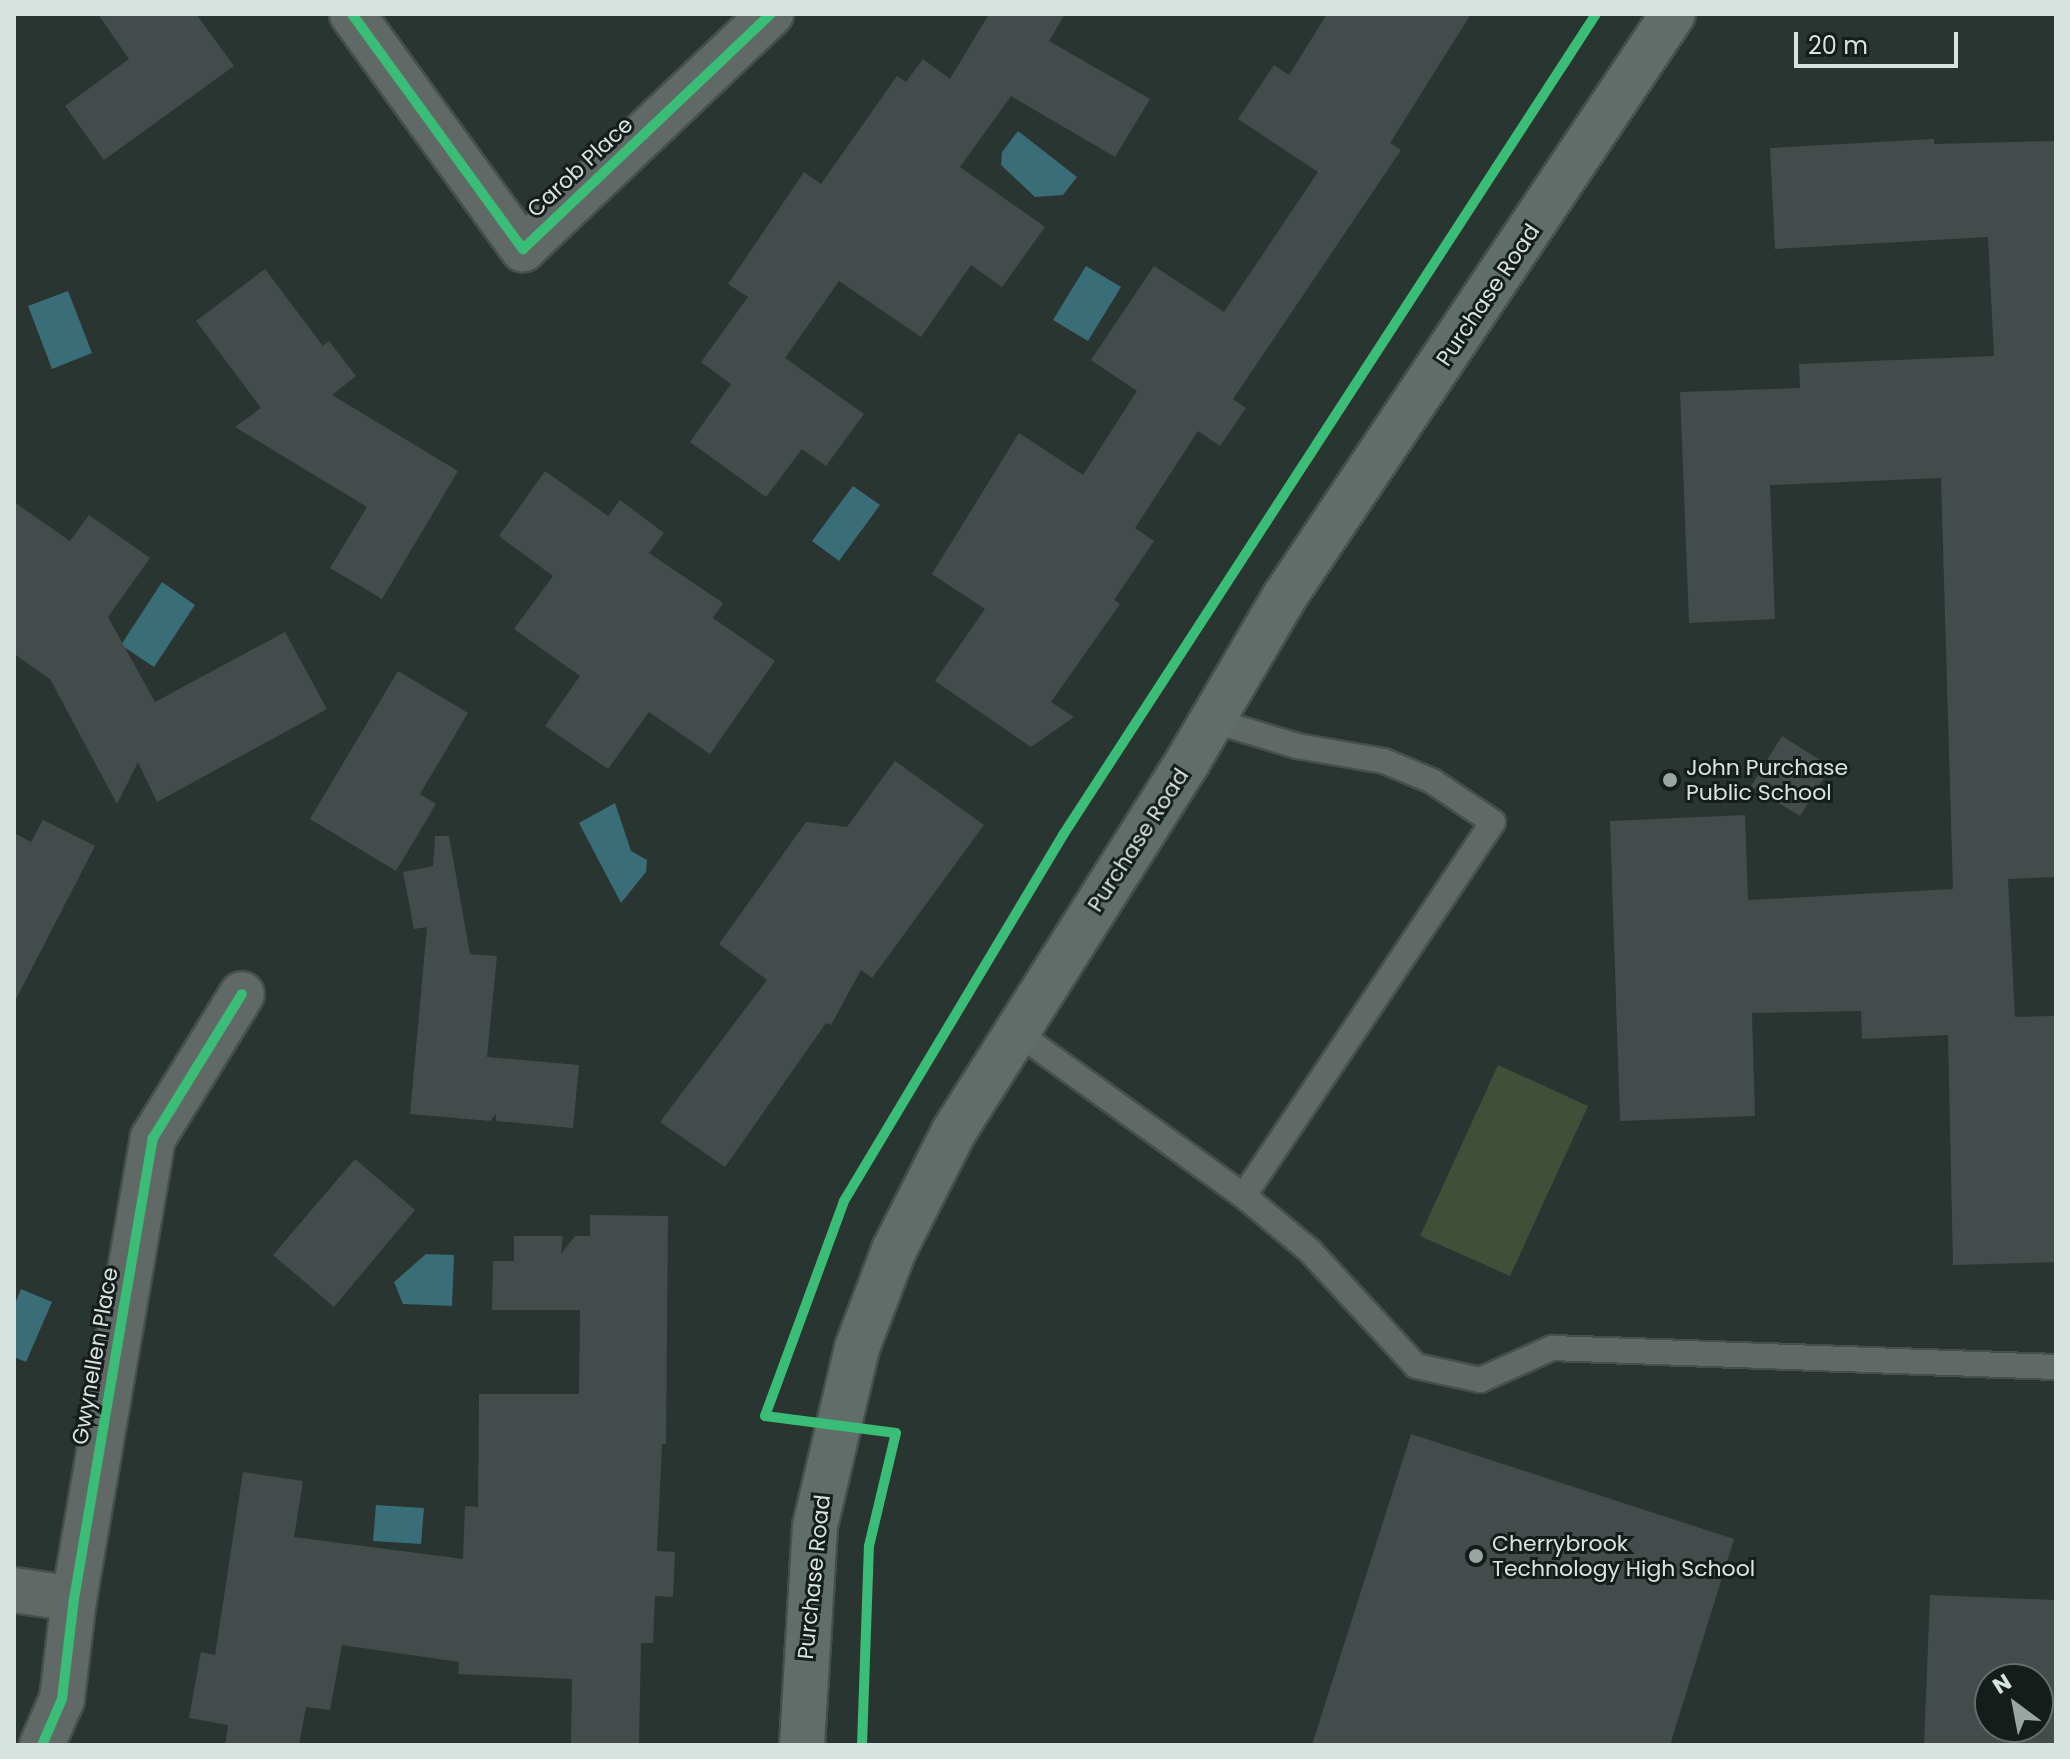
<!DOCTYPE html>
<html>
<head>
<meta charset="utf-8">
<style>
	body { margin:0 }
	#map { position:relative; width:2070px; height:1759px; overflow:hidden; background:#2a3431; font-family:Poppins,sans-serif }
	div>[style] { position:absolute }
	.green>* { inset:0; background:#3f4f38 }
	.water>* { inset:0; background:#396d78 }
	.building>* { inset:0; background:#444c4b }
	.roads { filter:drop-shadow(2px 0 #474f4c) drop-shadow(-2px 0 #474f4c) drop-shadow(0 2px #474f4c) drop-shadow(0 -2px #474f4c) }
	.lane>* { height:24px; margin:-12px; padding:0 12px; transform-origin:12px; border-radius:12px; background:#616967 }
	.street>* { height:44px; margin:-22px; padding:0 22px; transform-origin:22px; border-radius:22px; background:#616967 }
	.secondary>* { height:44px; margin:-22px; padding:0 22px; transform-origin:22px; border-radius:22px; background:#616d68 }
	.cycleway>* { height:10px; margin:-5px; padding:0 5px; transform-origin:5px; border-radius:5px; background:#3abd76 }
	.dots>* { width:22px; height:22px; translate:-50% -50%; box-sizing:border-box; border:4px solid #151d1b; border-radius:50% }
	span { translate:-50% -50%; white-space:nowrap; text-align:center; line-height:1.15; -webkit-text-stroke:6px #151d1b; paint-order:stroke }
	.street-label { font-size:22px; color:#d8e3df }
	.poi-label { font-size:22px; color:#d8e3df }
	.left { translate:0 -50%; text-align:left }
	.frame { position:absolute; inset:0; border:16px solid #d8e3df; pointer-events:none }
	.north { position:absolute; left:1974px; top:1663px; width:80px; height:80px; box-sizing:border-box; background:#151d1b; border:2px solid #636c69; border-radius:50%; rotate:328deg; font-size:22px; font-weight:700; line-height:32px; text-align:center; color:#d8e3df }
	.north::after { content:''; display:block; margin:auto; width:28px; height:36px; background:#9ba6a2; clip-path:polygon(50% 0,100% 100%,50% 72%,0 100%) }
	.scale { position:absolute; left:1794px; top:32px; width:164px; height:36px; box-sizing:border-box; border:4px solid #d8e3df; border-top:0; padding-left:10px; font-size:24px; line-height:28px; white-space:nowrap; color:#d8e3df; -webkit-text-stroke:6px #151d1b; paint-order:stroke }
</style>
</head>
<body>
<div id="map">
	<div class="green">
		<div style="clip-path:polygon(1498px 1065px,1588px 1106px,1510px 1276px,1420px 1236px)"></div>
	</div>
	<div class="water">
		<div style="clip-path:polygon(1018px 131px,1077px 177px,1063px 195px,1035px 197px,1001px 165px,1002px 152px)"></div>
		<div style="clip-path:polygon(1086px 266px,1121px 287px,1088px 341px,1053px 320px)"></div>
		<div style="clip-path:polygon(68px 291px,92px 353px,52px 369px,28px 306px)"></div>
		<div style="clip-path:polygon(853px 486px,880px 505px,839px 561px,812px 541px)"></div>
		<div style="clip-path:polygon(162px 582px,195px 605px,154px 667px,121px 645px)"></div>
		<div style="clip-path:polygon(615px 803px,631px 851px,647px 860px,646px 872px,621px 903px,579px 823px)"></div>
		<div style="clip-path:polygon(426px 1254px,454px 1255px,452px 1306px,403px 1304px,394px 1282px)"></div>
		<div style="clip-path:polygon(21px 1289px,52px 1302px,26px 1362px,14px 1357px,14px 1306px)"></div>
		<div style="clip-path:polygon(376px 1505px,424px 1508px,421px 1544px,373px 1541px)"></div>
	</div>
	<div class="building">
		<div style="clip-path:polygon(98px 14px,196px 14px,234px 66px,104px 160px,65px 106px,129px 59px)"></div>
		<div style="clip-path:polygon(989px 14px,1065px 14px,1049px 41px,1150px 99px,1115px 157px,1011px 96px,960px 167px,1045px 227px,1002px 287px,971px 265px,921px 337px,839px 281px,785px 358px,864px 414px,826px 466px,802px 449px,766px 497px,690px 442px,731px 384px,701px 362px,748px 297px,728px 284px,804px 172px,821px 184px,897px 76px,906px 82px,923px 59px,950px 79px)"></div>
		<div style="clip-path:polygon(1327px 14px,1471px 14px,1390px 143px,1401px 150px,1233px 399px,1246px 408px,1220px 446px,1198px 431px,1135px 528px,1154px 541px,1114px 600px,1120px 604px,1051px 702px,1074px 717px,1031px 747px,935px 681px,985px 609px,932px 574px,1019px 433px,1083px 475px,1137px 391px,1091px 360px,1154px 266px,1224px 312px,1318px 172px,1238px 119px,1274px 65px,1289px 75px)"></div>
		<div style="clip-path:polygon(1934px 139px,1934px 144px,2056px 141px,2056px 877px,2008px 879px,2015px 1017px,2056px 1016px,2056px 1262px,1953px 1265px,1948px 1035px,1862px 1039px,1861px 1011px,1752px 1013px,1755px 1116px,1620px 1121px,1610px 821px,1745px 815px,1748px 900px,1953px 889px,1941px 478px,1770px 485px,1775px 619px,1689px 623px,1680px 392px,1800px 388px,1799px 364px,1994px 356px,1988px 237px,1775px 249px,1770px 148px)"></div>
		<div style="clip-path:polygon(265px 269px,323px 346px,329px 341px,356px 376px,332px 395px,458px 471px,382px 599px,330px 568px,367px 507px,235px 427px,261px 408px,196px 321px)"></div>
		<div style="clip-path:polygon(545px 471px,608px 516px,620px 500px,664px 533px,649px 553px,723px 603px,713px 618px,775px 661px,710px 754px,649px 712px,608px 769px,545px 726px,580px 676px,514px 629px,553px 576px,499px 536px)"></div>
		<div style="clip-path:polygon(14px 502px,70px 541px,89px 515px,150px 558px,108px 617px,155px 702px,285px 632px,327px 709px,157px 802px,138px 762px,117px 804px,50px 679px,14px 654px)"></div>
		<div style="clip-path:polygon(398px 671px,468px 713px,420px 794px,436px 804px,396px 871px,310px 819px)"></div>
		<div style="clip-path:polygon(1782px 736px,1831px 767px,1800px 816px,1751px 786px)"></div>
		<div style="clip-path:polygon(895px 761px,984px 825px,872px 978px,861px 970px,831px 1025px,826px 1023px,725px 1167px,660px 1122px,767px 980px,719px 944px,806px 822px,847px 827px)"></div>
		<div style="clip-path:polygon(43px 820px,95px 846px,14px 1003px,14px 833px,31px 842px)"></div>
		<div style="clip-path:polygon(435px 836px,449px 836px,470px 954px,497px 956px,487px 1057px,579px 1065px,573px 1128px,496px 1121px,496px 1114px,490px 1121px,410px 1114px,427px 927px,414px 929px,403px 872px,433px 866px)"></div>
		<div style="clip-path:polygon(355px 1159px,415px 1210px,334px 1307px,273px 1255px)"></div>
		<div style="clip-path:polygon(590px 1215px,668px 1216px,666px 1444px,662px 1444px,657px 1551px,675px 1552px,673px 1597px,655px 1596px,653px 1643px,641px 1643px,639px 1745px,571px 1745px,572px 1679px,458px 1674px,459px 1662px,342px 1645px,330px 1710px,306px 1707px,299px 1745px,225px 1745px,228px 1725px,189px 1718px,201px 1652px,215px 1655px,243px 1472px,303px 1481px,294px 1537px,463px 1559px,465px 1506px,478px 1507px,479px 1394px,579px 1394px,580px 1310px,492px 1310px,493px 1261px,514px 1261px,514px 1236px,563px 1236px,561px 1254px,575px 1236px,590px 1236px)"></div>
		<div style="clip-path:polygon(1411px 1434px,1734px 1539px,1670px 1745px,1312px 1745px)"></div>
		<div style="clip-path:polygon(evenodd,1930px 1595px,2056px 1600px,2056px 1745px,1924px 1745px,1930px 1595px,1990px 1679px,2038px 1679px,2038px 1727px,1990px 1727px,1990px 1679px)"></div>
	</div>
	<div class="roads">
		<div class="lane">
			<div style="left:1211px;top:720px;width:90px;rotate:16.8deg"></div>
			<div style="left:1297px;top:746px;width:88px;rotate:9.8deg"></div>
			<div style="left:1384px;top:761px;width:52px;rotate:22.6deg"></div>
			<div style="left:1432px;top:781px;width:73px;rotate:33.9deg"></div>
			<div style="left:1493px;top:822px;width:449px;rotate:123.7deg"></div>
			<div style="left:1015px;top:1031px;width:282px;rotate:35.8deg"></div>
			<div style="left:1244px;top:1196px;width:86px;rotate:39.8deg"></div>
			<div style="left:1310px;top:1251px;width:156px;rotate:47.3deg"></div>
			<div style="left:1416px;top:1366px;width:66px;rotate:12.3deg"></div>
			<div style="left:1480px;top:1380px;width:79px;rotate:-24deg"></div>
			<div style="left:1552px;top:1348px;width:504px;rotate:2.16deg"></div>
		</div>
		<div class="street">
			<div style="left:352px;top:14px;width:291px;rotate:54deg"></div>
			<div style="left:523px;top:249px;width:342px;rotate:-43.5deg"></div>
			<div style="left:14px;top:1590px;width:61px;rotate:8.5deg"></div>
			<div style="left:42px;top:1745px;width:50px;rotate:-66.5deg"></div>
			<div style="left:62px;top:1699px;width:101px;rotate:-83.2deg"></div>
			<div style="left:74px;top:1599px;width:468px;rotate:-80.3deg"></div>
			<div style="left:153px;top:1138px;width:169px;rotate:-58.3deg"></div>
		</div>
		<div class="secondary">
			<div style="left:802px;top:1745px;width:219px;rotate:-86.6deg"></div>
			<div style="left:815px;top:1526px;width:183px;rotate:-76.7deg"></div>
			<div style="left:857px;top:1348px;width:105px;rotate:-69.3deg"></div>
			<div style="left:894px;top:1250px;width:131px;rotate:-63.2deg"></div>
			<div style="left:953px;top:1133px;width:438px;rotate:-57.7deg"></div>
			<div style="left:1187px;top:763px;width:194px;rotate:-59.6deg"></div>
			<div style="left:1285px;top:596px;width:699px;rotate:-56.31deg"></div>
		</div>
	</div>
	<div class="cycleway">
		<div style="left:352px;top:14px;width:291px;rotate:54deg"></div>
		<div style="left:523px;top:249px;width:342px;rotate:-43.5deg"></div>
		<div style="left:42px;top:1745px;width:50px;rotate:-66.5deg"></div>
		<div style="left:62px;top:1699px;width:101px;rotate:-83.2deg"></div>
		<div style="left:74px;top:1599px;width:468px;rotate:-80.3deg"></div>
		<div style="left:153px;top:1138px;width:169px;rotate:-58.3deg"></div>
		<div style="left:862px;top:1745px;width:199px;rotate:-88deg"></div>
		<div style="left:869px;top:1546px;width:116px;rotate:-76.6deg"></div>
		<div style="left:896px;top:1433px;width:132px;rotate:-172.6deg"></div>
		<div style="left:765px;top:1416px;width:229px;rotate:-69.8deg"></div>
		<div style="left:844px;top:1201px;width:427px;rotate:-59.1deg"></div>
		<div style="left:1063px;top:835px;width:979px;rotate:-57.01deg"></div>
	</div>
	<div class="dots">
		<div style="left:1670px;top:780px;background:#9ba6a2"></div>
		<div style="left:1476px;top:1556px;background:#9ba6a2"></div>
	</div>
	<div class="street-label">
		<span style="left:580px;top:167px;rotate:-43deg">Carob Place</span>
		<span style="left:1488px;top:295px;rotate:-56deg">Purchase Road</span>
		<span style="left:1138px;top:840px;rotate:-57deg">Purchase Road</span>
		<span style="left:95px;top:1356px;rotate:-80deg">Gwynellen Place</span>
		<span style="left:814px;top:1577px;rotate:-84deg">Purchase Road</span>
	</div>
	<div class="poi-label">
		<span class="left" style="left:1686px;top:780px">John Purchase<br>Public School</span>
		<span class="left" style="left:1492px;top:1556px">Cherrybrook<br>Technology High School</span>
	</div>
	<div class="frame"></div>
	<div class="north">N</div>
	<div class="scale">20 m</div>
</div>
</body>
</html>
